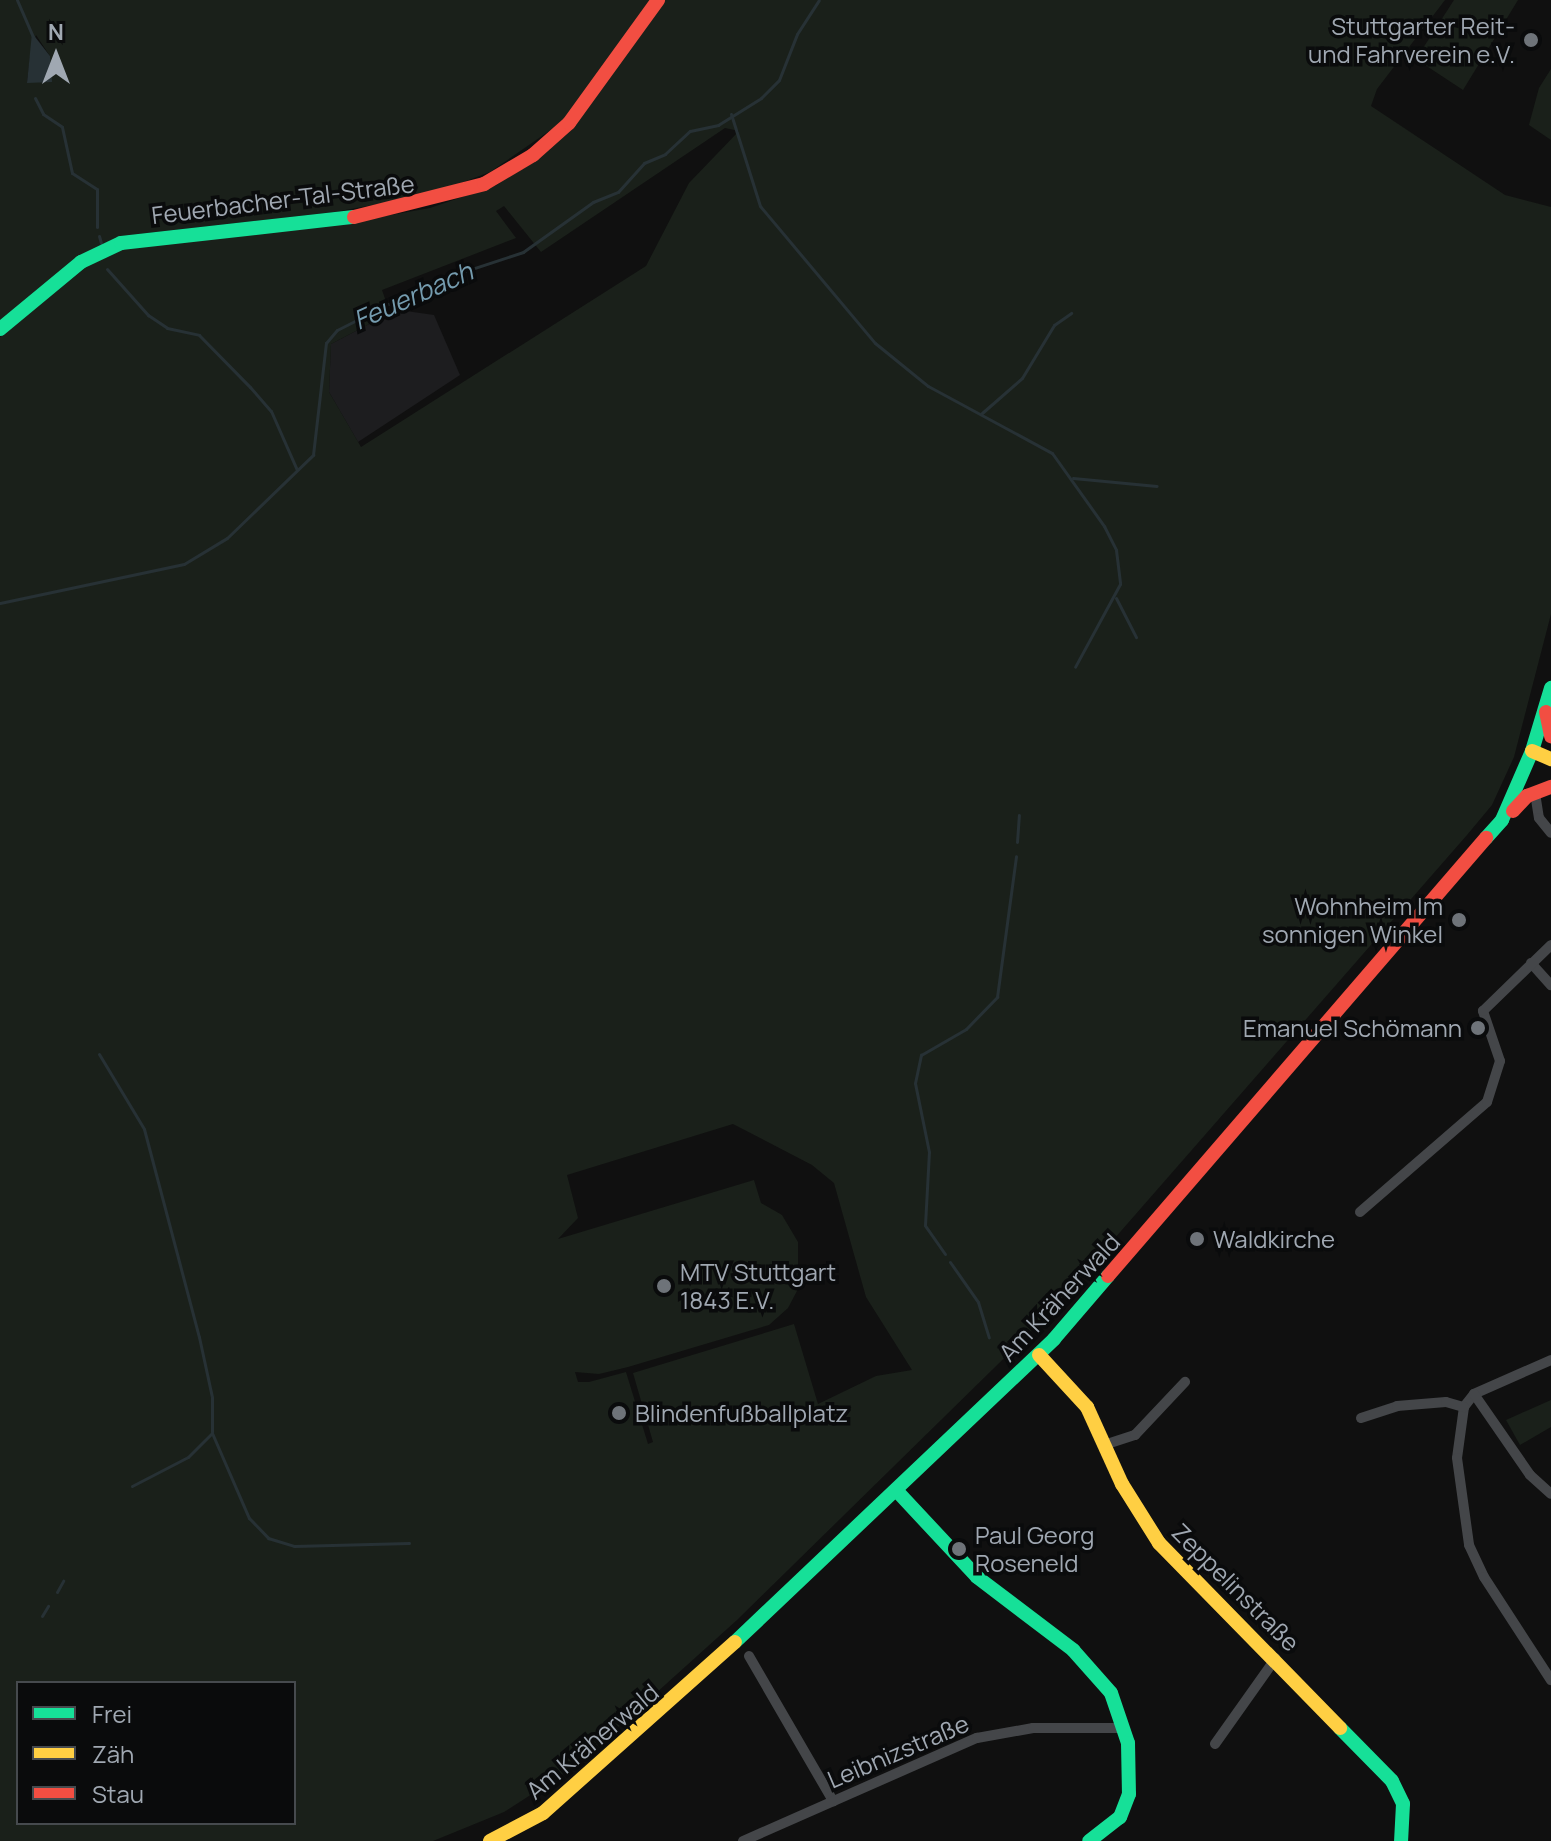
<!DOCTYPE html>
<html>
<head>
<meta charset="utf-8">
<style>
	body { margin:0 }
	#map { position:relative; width:1551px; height:1841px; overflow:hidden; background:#101010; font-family:Manrope,sans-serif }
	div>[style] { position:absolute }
	.built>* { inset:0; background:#1d1d1f }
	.green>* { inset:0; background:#1a201a }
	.water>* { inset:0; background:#273135 }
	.stream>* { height:3px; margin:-1.5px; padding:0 1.5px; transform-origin:1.5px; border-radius:1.5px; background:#273135 }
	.street>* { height:10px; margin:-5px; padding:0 5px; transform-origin:5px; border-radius:5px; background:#444649 }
	.fast>* { height:14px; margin:-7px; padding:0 7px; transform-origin:7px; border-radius:7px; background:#16e098 }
	.slow>* { height:14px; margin:-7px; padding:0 7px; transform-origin:7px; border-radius:7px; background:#ffcf43 }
	.jam>* { height:14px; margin:-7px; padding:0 7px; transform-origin:7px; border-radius:7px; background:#f24e42 }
	.dots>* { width:22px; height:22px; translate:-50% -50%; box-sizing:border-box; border:4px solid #0a0b0c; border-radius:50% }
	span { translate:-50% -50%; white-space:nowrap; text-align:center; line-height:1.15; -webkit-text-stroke:7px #0a0b0c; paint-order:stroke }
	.poi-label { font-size:24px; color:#a0a8b2 }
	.right { translate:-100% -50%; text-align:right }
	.left { translate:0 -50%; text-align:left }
	.street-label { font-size:24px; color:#a0a8b2 }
	.water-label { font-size:26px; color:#759caf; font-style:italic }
	.legend { position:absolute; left:16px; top:1681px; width:280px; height:144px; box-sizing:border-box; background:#0a0b0c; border:2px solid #464a4e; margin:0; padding:10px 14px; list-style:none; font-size:24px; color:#a0a8b2 }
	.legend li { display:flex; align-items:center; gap:16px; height:40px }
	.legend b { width:40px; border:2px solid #464a4e }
	.north { position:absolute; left:16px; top:16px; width:80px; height:80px; -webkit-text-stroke:6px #0a0b0c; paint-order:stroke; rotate:0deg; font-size:22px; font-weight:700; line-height:32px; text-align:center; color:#a0a8b2 }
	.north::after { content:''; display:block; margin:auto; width:28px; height:36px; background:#a0a8b2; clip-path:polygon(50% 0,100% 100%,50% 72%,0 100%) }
</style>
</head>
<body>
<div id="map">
	<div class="built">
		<div style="clip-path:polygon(406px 311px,434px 315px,460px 375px,358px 442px,329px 392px,331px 344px,390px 313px)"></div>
	</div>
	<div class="green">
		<div style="clip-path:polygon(evenodd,0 0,650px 0,565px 120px,490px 172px,429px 195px,334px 212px,120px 236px,0 325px,0 0,36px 35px,50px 56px,27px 82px,30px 56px,36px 35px)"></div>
		<div style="clip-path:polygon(evenodd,665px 0,1445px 0,1377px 89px,1371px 106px,1505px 195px,1551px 207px,1551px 614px,1514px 757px,1492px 805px,1467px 835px,1045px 1318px,737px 1620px,574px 1767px,504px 1812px,433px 1841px,0 1841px,0 337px,95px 260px,125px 247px,368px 219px,430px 208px,497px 185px,574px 124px,665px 0,725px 128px,739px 131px,689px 183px,646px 266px,361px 447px,329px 392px,331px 344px,390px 313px,382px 290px,516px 238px,496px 211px,504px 206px,541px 252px,725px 128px,665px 0,733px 1124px,812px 1165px,834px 1183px,866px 1297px,912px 1370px,876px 1376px,818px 1404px,794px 1324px,633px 1373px,653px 1442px,648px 1444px,626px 1372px,589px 1382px,578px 1382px,575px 1372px,599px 1374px,628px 1367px,769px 1325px,788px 1308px,798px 1289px,798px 1242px,782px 1215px,761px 1203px,754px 1180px,558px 1239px,578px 1218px,567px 1175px,733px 1124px,665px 0,18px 1683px,294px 1683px,294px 1823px,18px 1823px,18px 1683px)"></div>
		<div style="clip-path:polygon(1454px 0,1518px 0,1463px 90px,1416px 59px)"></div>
		<div style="clip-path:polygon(1551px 69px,1551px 140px,1529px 125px,1539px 88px)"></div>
		<div style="clip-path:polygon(1551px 1400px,1551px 1427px,1520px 1445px,1506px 1420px)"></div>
	</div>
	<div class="water">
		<div style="clip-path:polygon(32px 33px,50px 56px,52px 82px,27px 83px)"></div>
	</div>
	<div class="stream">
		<div style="left:17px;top:0;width:40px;rotate:66.6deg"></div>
		<div style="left:35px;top:98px;width:18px;rotate:63deg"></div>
		<div style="left:43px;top:114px;width:23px;rotate:34deg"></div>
		<div style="left:62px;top:127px;width:47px;rotate:77.7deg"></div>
		<div style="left:72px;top:173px;width:30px;rotate:33deg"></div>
		<div style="left:97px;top:189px;width:38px;rotate:90deg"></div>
		<div style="left:731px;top:114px;width:96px;rotate:72.5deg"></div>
		<div style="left:760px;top:206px;width:179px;rotate:50deg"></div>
		<div style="left:875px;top:343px;width:68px;rotate:39.1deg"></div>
		<div style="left:928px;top:386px;width:141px;rotate:28.4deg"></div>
		<div style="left:1052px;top:453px;width:90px;rotate:54.5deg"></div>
		<div style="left:1104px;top:526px;width:27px;rotate:63deg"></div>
		<div style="left:1116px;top:550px;width:34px;rotate:83deg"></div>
		<div style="left:1120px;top:584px;width:94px;rotate:118.5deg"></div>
		<div style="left:99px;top:236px;width:7px;rotate:74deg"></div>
		<div style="left:107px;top:269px;width:62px;rotate:48.3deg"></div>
		<div style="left:148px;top:315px;width:23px;rotate:34deg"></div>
		<div style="left:167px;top:328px;width:33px;rotate:12deg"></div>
		<div style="left:199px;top:335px;width:73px;rotate:45.6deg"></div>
		<div style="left:250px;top:387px;width:32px;rotate:49deg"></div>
		<div style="left:271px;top:411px;width:64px;rotate:66.2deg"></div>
		<div style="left:982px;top:413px;width:53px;rotate:-41.2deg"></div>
		<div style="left:1022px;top:378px;width:62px;rotate:-58.9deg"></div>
		<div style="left:1054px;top:325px;width:21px;rotate:-35deg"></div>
		<div style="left:1073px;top:478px;width:84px;rotate:5.4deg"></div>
		<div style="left:1116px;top:598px;width:44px;rotate:62.9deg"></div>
		<div style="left:0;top:603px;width:188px;rotate:-12deg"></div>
		<div style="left:184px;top:564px;width:50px;rotate:-31.2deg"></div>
		<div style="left:227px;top:538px;width:120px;rotate:-44deg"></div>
		<div style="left:313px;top:455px;width:113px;rotate:-83.4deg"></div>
		<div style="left:326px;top:343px;width:17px;rotate:-50deg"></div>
		<div style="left:337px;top:330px;width:106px;rotate:-26.8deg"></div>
		<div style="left:432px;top:282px;width:96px;rotate:-18.2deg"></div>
		<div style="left:523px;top:252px;width:86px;rotate:-35.5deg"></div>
		<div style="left:593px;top:202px;width:27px;rotate:-22deg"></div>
		<div style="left:618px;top:192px;width:39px;rotate:-48deg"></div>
		<div style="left:644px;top:163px;width:23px;rotate:-23deg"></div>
		<div style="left:665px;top:154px;width:34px;rotate:-43deg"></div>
		<div style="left:690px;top:131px;width:29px;rotate:-12deg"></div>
		<div style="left:718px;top:125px;width:51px;rotate:-32.1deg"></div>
		<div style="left:761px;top:98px;width:25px;rotate:-45deg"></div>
		<div style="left:779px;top:80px;width:49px;rotate:-68.6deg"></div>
		<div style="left:797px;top:34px;width:40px;rotate:-57.1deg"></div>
		<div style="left:1017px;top:842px;width:27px;rotate:-86deg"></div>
		<div style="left:99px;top:1054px;width:87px;rotate:59deg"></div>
		<div style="left:144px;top:1129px;width:215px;rotate:75.2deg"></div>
		<div style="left:199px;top:1337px;width:61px;rotate:77.8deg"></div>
		<div style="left:212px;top:1397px;width:36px;rotate:90deg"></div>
		<div style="left:212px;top:1433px;width:93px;rotate:66.5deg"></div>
		<div style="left:249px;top:1518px;width:28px;rotate:46deg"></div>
		<div style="left:268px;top:1538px;width:27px;rotate:17deg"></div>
		<div style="left:294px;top:1546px;width:115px;rotate:-1.5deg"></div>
		<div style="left:945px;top:1254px;width:35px;rotate:-125deg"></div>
		<div style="left:925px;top:1225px;width:73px;rotate:-86.9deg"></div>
		<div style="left:929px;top:1152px;width:70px;rotate:-101.5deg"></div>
		<div style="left:915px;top:1083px;width:29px;rotate:-78deg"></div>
		<div style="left:921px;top:1055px;width:52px;rotate:-30deg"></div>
		<div style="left:966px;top:1029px;width:45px;rotate:-45.9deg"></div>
		<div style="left:997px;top:997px;width:142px;rotate:-82.3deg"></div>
		<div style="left:950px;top:1262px;width:49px;rotate:55deg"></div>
		<div style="left:978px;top:1302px;width:37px;rotate:73deg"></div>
		<div style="left:132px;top:1486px;width:63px;rotate:-27.4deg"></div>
		<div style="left:188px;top:1457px;width:34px;rotate:-45deg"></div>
		<div style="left:57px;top:1592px;width:13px;rotate:-61deg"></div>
		<div style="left:42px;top:1616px;width:12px;rotate:-59deg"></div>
	</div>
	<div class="street">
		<div style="left:1535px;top:793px;width:25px;rotate:81deg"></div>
		<div style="left:1539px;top:818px;width:19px;rotate:51deg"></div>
		<div style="left:1531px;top:963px;width:30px;rotate:48deg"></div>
		<div style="left:1360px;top:1212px;width:168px;rotate:-40.9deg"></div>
		<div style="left:1487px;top:1102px;width:43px;rotate:-72.4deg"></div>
		<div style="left:1500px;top:1061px;width:53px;rotate:-108.8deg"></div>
		<div style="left:1483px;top:1011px;width:95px;rotate:-44.1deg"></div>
		<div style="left:1551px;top:1360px;width:84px;rotate:156.2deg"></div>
		<div style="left:1474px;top:1394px;width:16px;rotate:128deg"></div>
		<div style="left:1464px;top:1407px;width:51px;rotate:97.8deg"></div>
		<div style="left:1457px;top:1458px;width:88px;rotate:82.1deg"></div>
		<div style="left:1469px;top:1545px;width:35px;rotate:65deg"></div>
		<div style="left:1484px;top:1577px;width:123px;rotate:57deg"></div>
		<div style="left:1474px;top:1394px;width:98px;rotate:55.3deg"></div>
		<div style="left:1530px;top:1475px;width:28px;rotate:42deg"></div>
		<div style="left:1361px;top:1418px;width:38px;rotate:-18deg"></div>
		<div style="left:1397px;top:1406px;width:49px;rotate:-4.7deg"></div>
		<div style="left:1446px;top:1402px;width:19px;rotate:16deg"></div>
		<div style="left:1104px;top:1445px;width:33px;rotate:-18deg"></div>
		<div style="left:1135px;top:1435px;width:73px;rotate:-46.7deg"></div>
		<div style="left:749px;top:1656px;width:168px;rotate:59.9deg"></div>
		<div style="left:1215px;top:1744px;width:105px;rotate:-54.7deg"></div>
		<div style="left:743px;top:1841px;width:256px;rotate:-23.8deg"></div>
		<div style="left:977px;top:1738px;width:57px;rotate:-10.1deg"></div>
		<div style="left:1033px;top:1728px;width:91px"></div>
	</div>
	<div class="fast">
		<div style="left:0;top:329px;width:105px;rotate:-39.6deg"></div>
		<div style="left:81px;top:262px;width:44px;rotate:-25.4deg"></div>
		<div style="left:121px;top:243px;width:234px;rotate:-6.4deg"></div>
		<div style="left:1486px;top:838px;width:24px;rotate:-48deg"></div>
		<div style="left:1502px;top:820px;width:75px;rotate:-66.5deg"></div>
		<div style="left:1532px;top:751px;width:66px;rotate:-73.2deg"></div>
		<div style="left:896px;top:1490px;width:119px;rotate:47deg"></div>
		<div style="left:977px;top:1577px;width:121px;rotate:37.2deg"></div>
		<div style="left:1073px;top:1650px;width:57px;rotate:48.5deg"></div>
		<div style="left:1111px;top:1693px;width:53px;rotate:71.2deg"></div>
		<div style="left:1128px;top:1743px;width:51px;rotate:88.9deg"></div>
		<div style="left:1129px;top:1794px;width:25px;rotate:111deg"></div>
		<div style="left:1120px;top:1817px;width:39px;rotate:142deg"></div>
		<div style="left:735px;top:1642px;width:440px;rotate:-43.5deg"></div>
		<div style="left:1054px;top:1339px;width:83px;rotate:-49.4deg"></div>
		<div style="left:1340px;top:1728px;width:74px;rotate:45.5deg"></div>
		<div style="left:1392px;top:1781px;width:25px;rotate:64deg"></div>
		<div style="left:1403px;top:1804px;width:37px;rotate:93deg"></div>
	</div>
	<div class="slow">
		<div style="left:1532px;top:751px;width:21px;rotate:23deg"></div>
		<div style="left:1039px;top:1355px;width:71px;rotate:47.3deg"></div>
		<div style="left:1087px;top:1407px;width:85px;rotate:65.6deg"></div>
		<div style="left:1122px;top:1484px;width:70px;rotate:57.9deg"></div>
		<div style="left:1159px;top:1543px;width:259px;rotate:45.6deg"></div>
		<div style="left:490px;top:1841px;width:60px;rotate:-27.8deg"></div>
		<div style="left:543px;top:1813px;width:257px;rotate:-41.7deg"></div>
	</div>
	<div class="jam">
		<div style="left:354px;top:217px;width:134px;rotate:-14.2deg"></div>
		<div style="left:484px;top:184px;width:57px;rotate:-30.6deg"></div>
		<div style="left:533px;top:155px;width:48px;rotate:-41.6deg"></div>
		<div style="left:569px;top:123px;width:152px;rotate:-54.1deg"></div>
		<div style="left:1546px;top:712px;width:25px;rotate:78deg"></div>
		<div style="left:1513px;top:811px;width:21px;rotate:-47deg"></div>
		<div style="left:1527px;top:796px;width:26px;rotate:-21deg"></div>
		<div style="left:1108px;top:1276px;width:579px;rotate:-49.21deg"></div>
	</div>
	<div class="dots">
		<div style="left:1531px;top:40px;background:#6e7379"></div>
		<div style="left:1459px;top:920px;background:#6e7379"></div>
		<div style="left:1478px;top:1028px;background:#6e7379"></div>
		<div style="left:1197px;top:1239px;background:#6e7379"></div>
		<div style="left:664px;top:1286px;background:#6e7379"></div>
		<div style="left:619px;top:1413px;background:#6e7379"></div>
		<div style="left:959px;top:1549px;background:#6e7379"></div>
	</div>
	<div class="poi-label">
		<span class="right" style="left:1515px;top:40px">Stuttgarter Reit-<br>und Fahrverein e.V.</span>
		<span class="right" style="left:1443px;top:920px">Wohnheim Im<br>sonnigen Winkel</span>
		<span class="right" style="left:1462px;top:1028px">Emanuel Schömann</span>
		<span class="left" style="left:1213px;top:1239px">Waldkirche</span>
		<span class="left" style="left:680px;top:1286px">MTV Stuttgart<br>1843 E.V.</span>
		<span class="left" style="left:635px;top:1413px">Blindenfußballplatz</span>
		<span class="left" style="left:975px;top:1549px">Paul Georg<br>Roseneld</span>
	</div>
	<div class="street-label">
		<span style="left:283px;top:199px;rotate:-7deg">Feuerbacher-Tal-Straße</span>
		<span style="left:1059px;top:1297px;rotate:-47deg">Am Kräherwald</span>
		<span style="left:1236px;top:1587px;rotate:45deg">Zeppelinstraße</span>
		<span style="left:592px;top:1741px;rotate:-40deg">Am Kräherwald</span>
		<span style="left:898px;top:1751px;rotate:-23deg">Leibnizstraße</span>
	</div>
	<div class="water-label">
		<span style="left:413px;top:296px;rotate:-24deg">Feuerbach</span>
	</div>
	<ul class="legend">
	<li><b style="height:10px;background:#16e098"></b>Frei</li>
	<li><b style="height:10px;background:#ffcf43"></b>Zäh</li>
	<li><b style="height:10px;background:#f24e42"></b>Stau</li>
	</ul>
	<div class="north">N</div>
</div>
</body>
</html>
